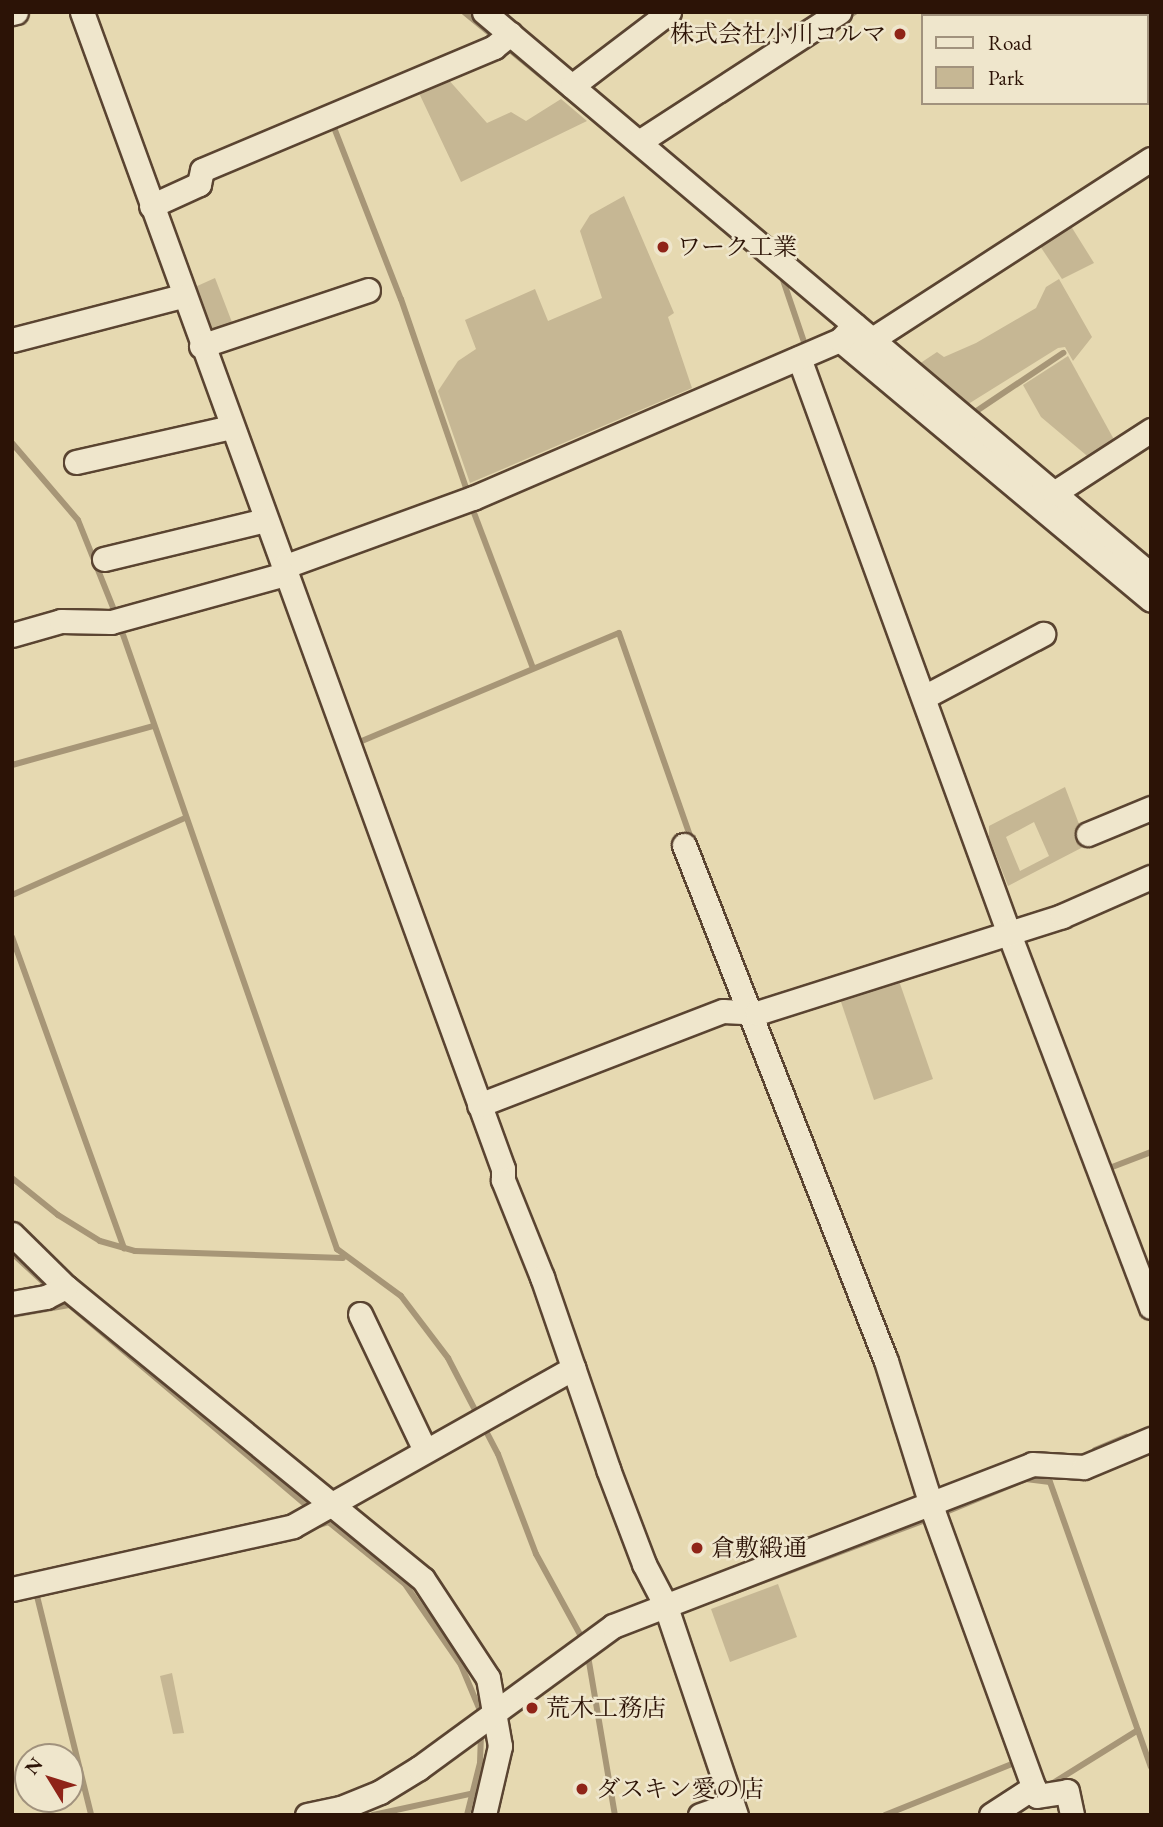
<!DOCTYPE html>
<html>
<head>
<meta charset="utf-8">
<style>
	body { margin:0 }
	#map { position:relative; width:1163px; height:1827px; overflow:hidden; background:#e6d9b1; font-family:"EB Garamond","Noto Serif JP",serif }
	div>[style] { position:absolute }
	.green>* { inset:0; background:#c6b794 }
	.stream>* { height:6px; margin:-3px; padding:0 3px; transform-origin:3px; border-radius:3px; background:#a79677 }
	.roads { filter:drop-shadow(2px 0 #5a4431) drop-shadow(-2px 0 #5a4431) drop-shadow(0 2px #5a4431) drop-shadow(0 -2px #5a4431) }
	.minor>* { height:23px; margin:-11.5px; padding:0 11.5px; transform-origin:11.5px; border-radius:11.5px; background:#efe6cc }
	.dots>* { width:19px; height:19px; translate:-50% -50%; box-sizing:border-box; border:4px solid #efe6cc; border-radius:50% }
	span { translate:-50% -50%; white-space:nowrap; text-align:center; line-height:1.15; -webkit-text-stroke:5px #efe6cc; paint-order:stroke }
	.poi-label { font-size:24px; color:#2c1306 }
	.right { translate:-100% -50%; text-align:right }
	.left { translate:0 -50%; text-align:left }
	.frame { position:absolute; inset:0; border:14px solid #2c1306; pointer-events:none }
	.legend { position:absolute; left:921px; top:14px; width:228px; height:91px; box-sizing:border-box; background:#efe6cc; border:2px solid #a1927d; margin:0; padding:9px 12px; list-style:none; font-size:21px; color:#2c1306 }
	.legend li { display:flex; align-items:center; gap:14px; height:35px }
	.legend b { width:35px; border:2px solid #a1927d }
	.north { position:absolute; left:14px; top:1743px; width:70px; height:70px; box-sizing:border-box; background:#efe6cc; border:2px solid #a1927d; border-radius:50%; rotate:308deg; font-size:19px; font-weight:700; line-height:28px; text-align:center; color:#2c1306 }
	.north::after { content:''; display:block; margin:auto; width:24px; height:32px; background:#8f2418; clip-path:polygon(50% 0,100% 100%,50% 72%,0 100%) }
</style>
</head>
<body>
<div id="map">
	<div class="green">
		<div style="clip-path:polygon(447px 78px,487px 123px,511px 112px,526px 121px,561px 99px,587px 121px,461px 182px,418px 91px)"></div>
		<div style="clip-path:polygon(624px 196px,674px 313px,668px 317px,692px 388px,470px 483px,438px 391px,458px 361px,476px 349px,465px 320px,535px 289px,548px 321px,602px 298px,580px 231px,590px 215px)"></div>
		<div style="clip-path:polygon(1069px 223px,1094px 263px,1062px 279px,1038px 243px)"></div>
		<div style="clip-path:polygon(215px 278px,235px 330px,213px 338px,195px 287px)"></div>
		<div style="clip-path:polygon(1059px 279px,1092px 337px,1073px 361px,1065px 347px,1058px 348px,965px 406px,916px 366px,937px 352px,944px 357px,976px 343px,1036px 308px,1046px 287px)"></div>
		<div style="clip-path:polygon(1068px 356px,1117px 445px,1092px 460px,1041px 417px,1023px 385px)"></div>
		<div style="clip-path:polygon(evenodd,1065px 787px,1087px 845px,1008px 886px,989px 837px,989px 826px,1065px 787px,1034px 822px,1049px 856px,1020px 871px,1006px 837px,1034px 822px)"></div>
		<div style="clip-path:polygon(897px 975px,933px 1079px,874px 1100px,839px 996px)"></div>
		<div style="clip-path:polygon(778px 1584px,797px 1637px,730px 1662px,711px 1609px)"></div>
		<div style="clip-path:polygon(172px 1673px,184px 1733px,173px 1734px,160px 1676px)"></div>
	</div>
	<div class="stream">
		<div style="left:464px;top:12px;width:156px;rotate:39.5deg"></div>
		<div style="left:842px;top:21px;width:16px;rotate:-35deg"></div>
		<div style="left:333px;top:125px;width:187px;rotate:68.7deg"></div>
		<div style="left:401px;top:299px;width:206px;rotate:71deg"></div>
		<div style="left:782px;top:277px;width:75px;rotate:71.3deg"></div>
		<div style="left:972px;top:414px;width:110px;rotate:-33.8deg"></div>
		<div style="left:12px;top:443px;width:101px;rotate:49.4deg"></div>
		<div style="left:78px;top:520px;width:102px;rotate:68.2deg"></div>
		<div style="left:471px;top:505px;width:174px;rotate:69.2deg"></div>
		<div style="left:120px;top:626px;width:660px;rotate:70.8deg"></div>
		<div style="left:337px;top:1249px;width:79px;rotate:36.3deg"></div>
		<div style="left:401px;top:1296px;width:78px;rotate:52.8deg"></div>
		<div style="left:448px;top:1358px;width:108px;rotate:62.5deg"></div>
		<div style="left:498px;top:1454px;width:107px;rotate:69.2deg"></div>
		<div style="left:536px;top:1554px;width:96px;rotate:61.3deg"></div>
		<div style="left:357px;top:743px;width:284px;rotate:-22.8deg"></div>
		<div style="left:619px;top:633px;width:221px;rotate:70.7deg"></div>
		<div style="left:12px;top:765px;width:147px;rotate:-15.4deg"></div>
		<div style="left:12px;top:895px;width:189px;rotate:-24deg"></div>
		<div style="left:12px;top:937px;width:331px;rotate:70.2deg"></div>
		<div style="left:1107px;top:1169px;width:47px;rotate:-21.1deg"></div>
		<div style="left:12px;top:1178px;width:59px;rotate:38.8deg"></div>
		<div style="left:58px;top:1215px;width:49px;rotate:31.8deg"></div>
		<div style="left:100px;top:1241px;width:36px;rotate:16deg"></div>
		<div style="left:135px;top:1251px;width:208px;rotate:1.9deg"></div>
		<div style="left:12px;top:1253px;width:54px;rotate:42.8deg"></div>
		<div style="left:60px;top:1297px;width:329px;rotate:40.2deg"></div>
		<div style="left:12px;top:1315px;width:58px;rotate:-10deg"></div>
		<div style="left:1095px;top:1450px;width:34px;rotate:-23deg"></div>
		<div style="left:941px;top:1514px;width:92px;rotate:-22.4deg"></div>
		<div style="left:1026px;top:1479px;width:24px;rotate:7deg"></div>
		<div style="left:1050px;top:1482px;width:302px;rotate:70.5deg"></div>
		<div style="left:320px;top:1515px;width:109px;rotate:39.1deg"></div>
		<div style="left:405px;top:1584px;width:98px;rotate:55.3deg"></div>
		<div style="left:461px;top:1665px;width:47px;rotate:67.3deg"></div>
		<div style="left:307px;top:1529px;width:23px;rotate:-18deg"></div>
		<div style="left:36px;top:1592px;width:230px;rotate:76.1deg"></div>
		<div style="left:731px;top:1593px;width:214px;rotate:-20.6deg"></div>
		<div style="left:588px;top:1656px;width:161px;rotate:80.4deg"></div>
		<div style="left:1053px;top:1783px;width:100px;rotate:-31.9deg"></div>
		<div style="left:373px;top:1815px;width:103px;rotate:-12.3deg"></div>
		<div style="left:467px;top:1815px;width:54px;rotate:-76deg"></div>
		<div style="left:480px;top:1763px;width:29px;rotate:-88deg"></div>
		<div style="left:885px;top:1815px;width:144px;rotate:-21.9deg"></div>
	</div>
	<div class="roads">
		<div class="minor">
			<div style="left:82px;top:12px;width:1231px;rotate:70deg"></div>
			<div style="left:503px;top:1169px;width:11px;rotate:90deg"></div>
			<div style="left:503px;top:1180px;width:105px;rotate:68.1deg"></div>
			<div style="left:542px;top:1277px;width:203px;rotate:71deg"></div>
			<div style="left:608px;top:1469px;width:102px;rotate:69.2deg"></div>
			<div style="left:644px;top:1564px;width:45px;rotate:62.3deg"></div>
			<div style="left:665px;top:1604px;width:223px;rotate:71.4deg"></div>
			<div style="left:484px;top:12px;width:873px;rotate:40.17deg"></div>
			<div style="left:12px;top:13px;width:4px;rotate:-14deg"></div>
			<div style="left:572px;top:86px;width:122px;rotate:-37.3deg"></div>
			<div style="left:639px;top:142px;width:239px;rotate:-33deg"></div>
			<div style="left:151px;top:206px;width:53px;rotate:-24.6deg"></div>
			<div style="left:199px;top:184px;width:14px;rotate:-78deg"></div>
			<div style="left:202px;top:170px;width:317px;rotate:-22.8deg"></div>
			<div style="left:494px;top:47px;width:21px;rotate:-39deg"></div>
			<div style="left:12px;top:340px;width:176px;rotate:-14.5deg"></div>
			<div style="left:840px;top:340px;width:405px;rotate:39.9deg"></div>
			<div style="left:871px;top:340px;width:333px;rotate:-32.9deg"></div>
			<div style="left:201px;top:346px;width:176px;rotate:-18.5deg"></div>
			<div style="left:799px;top:358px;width:610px;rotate:69.96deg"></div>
			<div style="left:1008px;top:931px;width:402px;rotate:69.2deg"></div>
			<div style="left:76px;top:462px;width:159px;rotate:-12.7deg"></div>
			<div style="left:1054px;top:493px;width:116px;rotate:-33deg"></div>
			<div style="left:104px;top:559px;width:166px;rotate:-13.6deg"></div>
			<div style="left:283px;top:567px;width:202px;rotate:-20deg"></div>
			<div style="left:473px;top:498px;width:400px;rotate:-23.3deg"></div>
			<div style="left:840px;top:340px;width:21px;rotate:-47deg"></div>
			<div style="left:12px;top:635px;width:51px;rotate:-15.9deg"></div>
			<div style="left:61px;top:621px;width:50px;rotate:1.1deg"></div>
			<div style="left:111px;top:622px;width:180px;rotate:-15.4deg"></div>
			<div style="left:924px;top:697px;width:135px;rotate:-27.9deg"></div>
			<div style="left:1088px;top:834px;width:68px;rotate:-22.4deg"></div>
			<div style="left:684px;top:845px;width:554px;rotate:68.62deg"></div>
			<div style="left:886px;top:1361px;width:157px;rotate:72.6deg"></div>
			<div style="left:933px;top:1511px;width:303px;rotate:70deg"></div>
			<div style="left:1037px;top:1796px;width:30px;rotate:-9deg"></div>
			<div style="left:1067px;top:1791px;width:25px;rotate:78deg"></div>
			<div style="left:479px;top:1105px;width:261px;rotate:-21.1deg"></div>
			<div style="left:723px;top:1011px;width:34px;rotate:3deg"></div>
			<div style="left:757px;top:1013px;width:320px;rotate:-17.6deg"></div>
			<div style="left:1062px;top:916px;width:97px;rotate:-23.7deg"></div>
			<div style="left:12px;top:1234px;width:76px;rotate:44.5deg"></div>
			<div style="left:66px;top:1287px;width:461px;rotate:39.3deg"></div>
			<div style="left:423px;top:1579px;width:118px;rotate:56.7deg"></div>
			<div style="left:488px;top:1678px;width:69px;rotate:80deg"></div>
			<div style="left:500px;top:1746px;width:71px;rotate:103.1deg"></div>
			<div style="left:12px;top:1303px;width:35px;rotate:-10deg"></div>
			<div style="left:46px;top:1297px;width:22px;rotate:-27deg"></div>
			<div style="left:360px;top:1314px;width:151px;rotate:64.5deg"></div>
			<div style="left:12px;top:1589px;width:288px;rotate:-12.6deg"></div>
			<div style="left:293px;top:1526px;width:322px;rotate:-29.4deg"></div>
			<div style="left:307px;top:1815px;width:35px;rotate:-12deg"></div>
			<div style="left:341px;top:1808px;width:42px;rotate:-22.3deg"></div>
			<div style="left:380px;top:1792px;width:46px;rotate:-31.6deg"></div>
			<div style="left:419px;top:1768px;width:240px;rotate:-36.2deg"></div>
			<div style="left:613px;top:1626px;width:449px;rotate:-21.1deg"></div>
			<div style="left:1032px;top:1464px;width:52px;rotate:3.3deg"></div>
			<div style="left:1084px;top:1467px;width:73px;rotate:-22.7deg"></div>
			<div style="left:700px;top:1815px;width:34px;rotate:-19deg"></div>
			<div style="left:991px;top:1815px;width:51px;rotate:-33.1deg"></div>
		</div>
	</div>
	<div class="dots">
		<div style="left:900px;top:34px;background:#8f2418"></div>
		<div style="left:663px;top:247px;background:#8f2418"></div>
		<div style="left:697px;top:1548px;background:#8f2418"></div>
		<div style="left:532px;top:1708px;background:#8f2418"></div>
		<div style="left:582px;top:1789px;background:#8f2418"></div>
	</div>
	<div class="poi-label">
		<span class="right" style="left:886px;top:34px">株式会社小川コルマ</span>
		<span class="left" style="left:677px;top:247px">ワーク工業</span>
		<span class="left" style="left:711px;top:1548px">倉敷緞通</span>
		<span class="left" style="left:546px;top:1708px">荒木工務店</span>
		<span class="left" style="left:596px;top:1789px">ダスキン愛の店</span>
	</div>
	<div class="frame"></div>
	<ul class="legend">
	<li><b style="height:9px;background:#efe6cc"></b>Road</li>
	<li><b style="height:19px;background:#c6b794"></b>Park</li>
	</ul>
	<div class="north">N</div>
</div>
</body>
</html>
